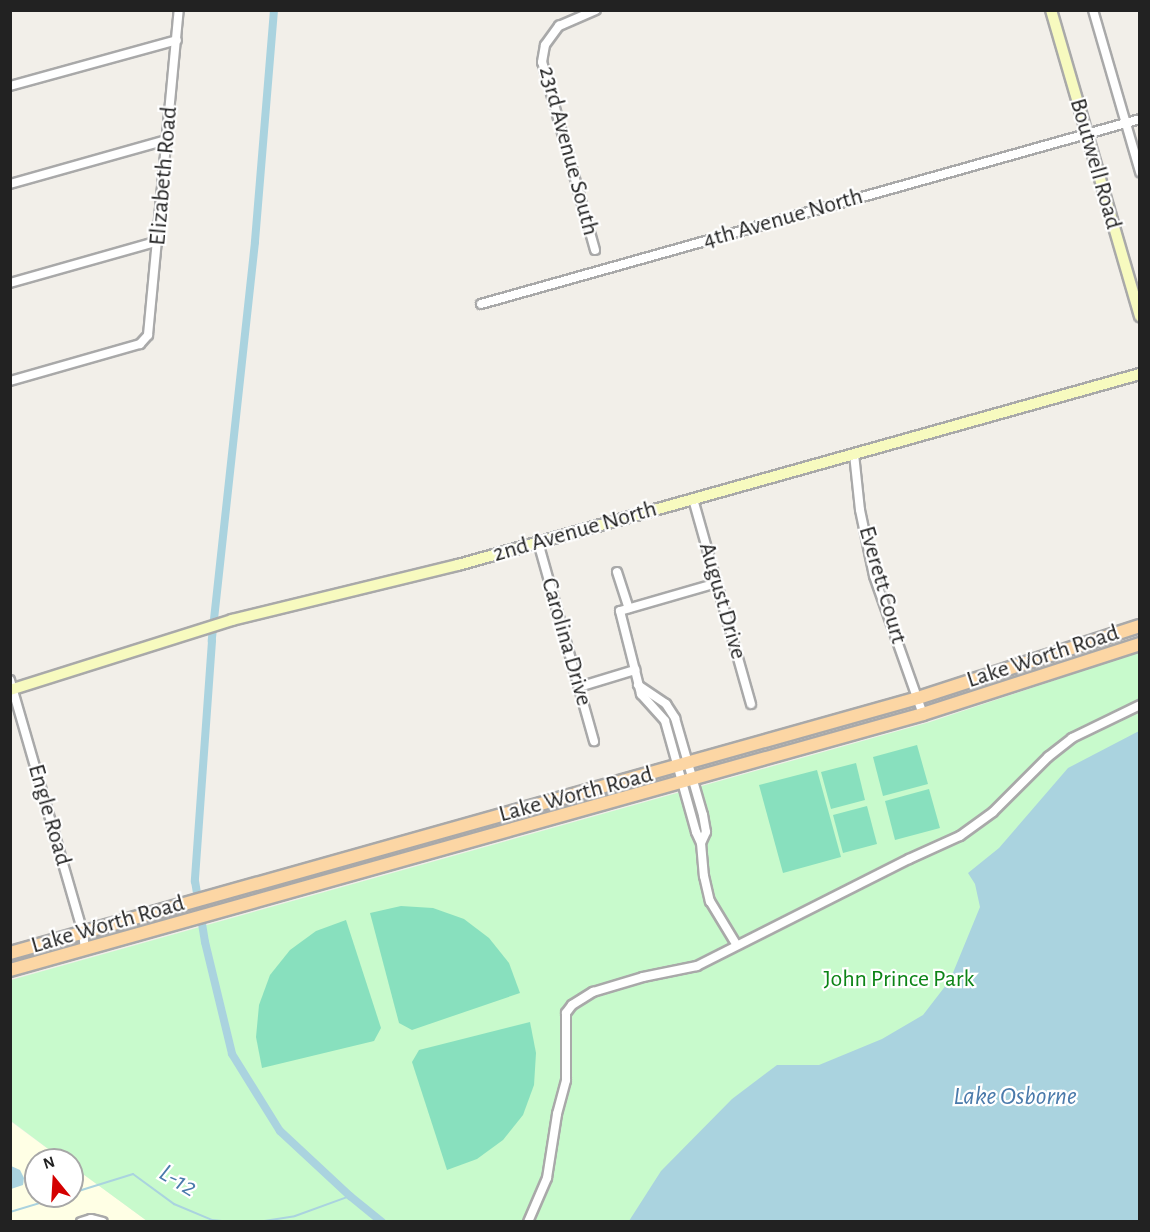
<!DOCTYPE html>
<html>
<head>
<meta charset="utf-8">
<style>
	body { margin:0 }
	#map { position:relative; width:1150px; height:1232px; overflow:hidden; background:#f2efe9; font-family:"Alegreya Sans",sans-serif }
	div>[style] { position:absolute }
	.education>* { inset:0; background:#ffffe5 }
	.park>* { inset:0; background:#c8facc }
	.pitch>* { inset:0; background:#88e0be }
	.water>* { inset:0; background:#aad3df }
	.stream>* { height:2px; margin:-1px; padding:0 1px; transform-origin:1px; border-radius:1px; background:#aad3df }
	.canal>* { height:8px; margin:-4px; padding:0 4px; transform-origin:4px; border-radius:4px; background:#aad3df }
	.roads { filter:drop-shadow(2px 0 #a9a9a9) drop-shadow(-2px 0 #a9a9a9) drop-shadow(0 2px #a9a9a9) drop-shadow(0 -2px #a9a9a9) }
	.street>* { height:8px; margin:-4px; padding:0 4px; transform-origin:4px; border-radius:4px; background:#fff }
	.secondary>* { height:10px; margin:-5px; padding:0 5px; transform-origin:5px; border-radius:5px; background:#f7fabf }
	.primary>* { height:12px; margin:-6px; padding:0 6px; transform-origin:6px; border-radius:6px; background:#fcd6a4 }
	span { translate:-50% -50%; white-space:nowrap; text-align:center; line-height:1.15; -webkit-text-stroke:4.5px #fff; paint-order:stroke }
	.street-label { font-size:24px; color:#222 }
	.park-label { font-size:24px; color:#0c8416 }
	.water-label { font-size:26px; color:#4a7aab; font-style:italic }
	.frame { position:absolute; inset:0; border:12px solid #222; pointer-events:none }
	.north { position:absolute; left:24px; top:1148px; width:60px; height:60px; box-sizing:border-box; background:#fff; border:2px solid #a7a7a7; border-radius:50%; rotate:342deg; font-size:16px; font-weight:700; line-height:24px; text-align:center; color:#222 }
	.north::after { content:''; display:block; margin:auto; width:21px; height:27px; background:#d40000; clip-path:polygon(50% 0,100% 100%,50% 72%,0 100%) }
</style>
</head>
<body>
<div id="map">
	<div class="education">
		<div style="clip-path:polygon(10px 1121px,63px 1160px,36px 1160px,36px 1196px,72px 1196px,72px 1166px,147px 1221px,11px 1221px)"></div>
	</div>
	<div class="park">
		<div style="clip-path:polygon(1139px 652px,1139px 1221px,147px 1221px,72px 1166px,72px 1160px,63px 1160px,11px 1121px,11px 980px,930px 722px)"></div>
	</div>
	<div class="pitch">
		<div style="clip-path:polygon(917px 745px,928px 784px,883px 796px,873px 757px)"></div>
		<div style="clip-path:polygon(856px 763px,865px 800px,831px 809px,821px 772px)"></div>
		<div style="clip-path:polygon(817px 770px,841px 857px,783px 873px,759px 785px)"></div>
		<div style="clip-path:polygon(929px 789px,940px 828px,895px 840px,885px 801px)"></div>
		<div style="clip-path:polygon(867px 806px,877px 844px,843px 853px,833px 815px)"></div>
		<div style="clip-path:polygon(401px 906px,433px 908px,464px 919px,489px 938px,509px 963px,520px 993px,412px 1030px,399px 1023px,370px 913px)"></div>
		<div style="clip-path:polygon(346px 920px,381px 1028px,374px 1041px,262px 1068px,256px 1037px,259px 1005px,270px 975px,290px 950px,316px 931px)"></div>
		<div style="clip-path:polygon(530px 1022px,536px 1053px,534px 1085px,523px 1115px,503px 1140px,477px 1159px,447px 1170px,412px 1062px,419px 1050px)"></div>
	</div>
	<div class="water">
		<div style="clip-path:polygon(1139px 731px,1139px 1221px,629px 1221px,661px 1171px,732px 1099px,777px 1065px,819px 1065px,882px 1039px,923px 1015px,950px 980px,980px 907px,975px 884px,968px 873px,999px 848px,1068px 768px)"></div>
		<div style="clip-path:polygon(11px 1166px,20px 1170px,24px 1178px,23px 1185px,11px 1189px)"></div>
	</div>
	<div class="stream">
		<div style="left:72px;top:1193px;width:64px;rotate:-17.3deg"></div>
		<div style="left:133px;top:1174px;width:51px;rotate:36.2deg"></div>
		<div style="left:174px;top:1204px;width:41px;rotate:22.8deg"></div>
		<div style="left:212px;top:1220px;width:20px;rotate:6deg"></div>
		<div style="left:10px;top:1212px;width:55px;rotate:-16.8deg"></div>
		<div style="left:258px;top:1222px;width:37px;rotate:-9deg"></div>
		<div style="left:295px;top:1216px;width:59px;rotate:-20deg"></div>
	</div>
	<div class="canal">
		<div style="left:274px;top:10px;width:233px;rotate:94.7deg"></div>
		<div style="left:255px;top:242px;width:401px;rotate:96.2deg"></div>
		<div style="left:212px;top:641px;width:241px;rotate:94.1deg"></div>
		<div style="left:195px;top:881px;width:62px;rotate:80.7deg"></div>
		<div style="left:205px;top:942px;width:115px;rotate:76.4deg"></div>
		<div style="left:232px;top:1054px;width:91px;rotate:58.1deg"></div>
		<div style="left:280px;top:1131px;width:96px;rotate:42.9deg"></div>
		<div style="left:350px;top:1196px;width:41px;rotate:39.1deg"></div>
	</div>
	<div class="roads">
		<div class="street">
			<div style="left:1093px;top:10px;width:169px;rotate:73.8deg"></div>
			<div style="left:10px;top:86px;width:173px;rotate:-15.4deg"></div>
			<div style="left:10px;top:184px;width:163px;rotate:-15.7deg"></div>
			<div style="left:595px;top:250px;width:195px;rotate:-105.7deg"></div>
			<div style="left:542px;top:62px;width:17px;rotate:-80deg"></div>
			<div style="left:545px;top:45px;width:24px;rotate:-54deg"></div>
			<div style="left:559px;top:26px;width:40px;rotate:-23.4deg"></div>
			<div style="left:10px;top:283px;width:154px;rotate:-15.8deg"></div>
			<div style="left:481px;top:304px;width:684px;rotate:-15.68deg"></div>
			<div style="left:10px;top:381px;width:135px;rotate:-15.9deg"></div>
			<div style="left:140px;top:344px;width:12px;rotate:-48deg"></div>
			<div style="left:148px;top:335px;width:326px;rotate:-84.6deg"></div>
			<div style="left:854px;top:454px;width:56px;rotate:83.9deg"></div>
			<div style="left:860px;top:510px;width:67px;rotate:78deg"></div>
			<div style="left:874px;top:576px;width:146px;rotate:70.5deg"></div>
			<div style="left:693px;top:499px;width:213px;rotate:74.2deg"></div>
			<div style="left:538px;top:542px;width:207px;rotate:74.3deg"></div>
			<div style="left:617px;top:572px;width:38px;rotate:72deg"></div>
			<div style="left:717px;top:583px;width:101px;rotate:163.9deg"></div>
			<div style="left:620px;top:611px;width:86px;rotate:75.8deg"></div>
			<div style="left:641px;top:694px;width:36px;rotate:48deg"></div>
			<div style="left:665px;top:721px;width:115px;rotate:74.4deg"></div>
			<div style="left:696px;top:832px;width:12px;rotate:66deg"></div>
			<div style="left:701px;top:843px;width:33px;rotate:85deg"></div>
			<div style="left:704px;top:876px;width:26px;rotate:77deg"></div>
			<div style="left:710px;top:901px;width:50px;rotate:58.8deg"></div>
			<div style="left:10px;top:680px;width:263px;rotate:73.9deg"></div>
			<div style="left:83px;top:933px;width:16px;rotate:83deg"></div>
			<div style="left:638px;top:685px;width:34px;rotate:34deg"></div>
			<div style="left:666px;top:704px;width:17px;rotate:57deg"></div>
			<div style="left:675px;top:718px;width:101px;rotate:73.9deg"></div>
			<div style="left:703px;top:815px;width:17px;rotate:80deg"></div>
			<div style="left:706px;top:832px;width:12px;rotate:114deg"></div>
			<div style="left:579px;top:687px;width:59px;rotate:-16.9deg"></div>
			<div style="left:81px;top:1222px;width:10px;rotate:-17deg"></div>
			<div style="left:91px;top:1219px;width:12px;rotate:14deg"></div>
			<div style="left:528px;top:1222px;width:48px;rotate:-66.6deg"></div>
			<div style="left:547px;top:1178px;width:65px;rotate:-81.1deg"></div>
			<div style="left:557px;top:1114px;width:35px;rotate:-75deg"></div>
			<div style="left:566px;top:1080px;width:67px;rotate:-90deg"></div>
			<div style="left:566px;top:1013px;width:10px;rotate:-53deg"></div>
			<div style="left:572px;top:1005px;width:25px;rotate:-32deg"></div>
			<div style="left:593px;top:992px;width:52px;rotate:-16.7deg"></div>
			<div style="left:643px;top:977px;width:55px;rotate:-11.5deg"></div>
			<div style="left:697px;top:966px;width:237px;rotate:-26.8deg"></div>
			<div style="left:909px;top:859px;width:56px;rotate:-24.3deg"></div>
			<div style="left:960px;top:836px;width:41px;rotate:-36deg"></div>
			<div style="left:993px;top:812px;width:78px;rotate:-45deg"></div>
			<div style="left:1048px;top:757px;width:31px;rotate:-38deg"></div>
			<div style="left:1072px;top:738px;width:76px;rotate:-25.9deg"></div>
		</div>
		<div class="secondary">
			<div style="left:1051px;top:10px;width:319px;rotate:73.8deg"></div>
			<div style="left:10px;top:690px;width:233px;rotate:-17.5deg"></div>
			<div style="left:232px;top:620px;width:233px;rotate:-13.7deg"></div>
			<div style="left:458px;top:565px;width:708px;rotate:-15.65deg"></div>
		</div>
		<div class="primary">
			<div style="left:10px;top:953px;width:943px;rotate:-15.69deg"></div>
			<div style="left:918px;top:698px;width:233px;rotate:-18deg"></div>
			<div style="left:10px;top:970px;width:948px;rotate:-15.66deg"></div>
			<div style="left:923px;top:714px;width:228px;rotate:-17.9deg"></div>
		</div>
	</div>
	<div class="street-label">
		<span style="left:568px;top:151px;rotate:75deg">23rd Avenue South</span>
		<span style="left:1095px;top:164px;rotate:74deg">Boutwell Road</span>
		<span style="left:164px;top:176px;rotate:-85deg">Elizabeth Road</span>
		<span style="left:783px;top:219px;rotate:-16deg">4th Avenue North</span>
		<span style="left:575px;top:532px;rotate:-16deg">2nd Avenue North</span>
		<span style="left:882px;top:585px;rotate:74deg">Everett Court</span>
		<span style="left:722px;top:601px;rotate:74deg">August Drive</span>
		<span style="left:566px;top:642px;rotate:74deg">Carolina Drive</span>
		<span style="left:1043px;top:657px;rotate:-18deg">Lake Worth Road</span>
		<span style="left:576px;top:795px;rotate:-15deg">Lake Worth Road</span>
		<span style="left:49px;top:815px;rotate:74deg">Engle Road</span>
		<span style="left:108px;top:925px;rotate:-16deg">Lake Worth Road</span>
	</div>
	<div class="park-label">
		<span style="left:899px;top:980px">John Prince Park</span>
	</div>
	<div class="water-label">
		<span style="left:1015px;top:1097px">Lake Osborne</span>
		<span style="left:178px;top:1181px;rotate:31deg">L-12</span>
	</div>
	<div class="frame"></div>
	<div class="north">N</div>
</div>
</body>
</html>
